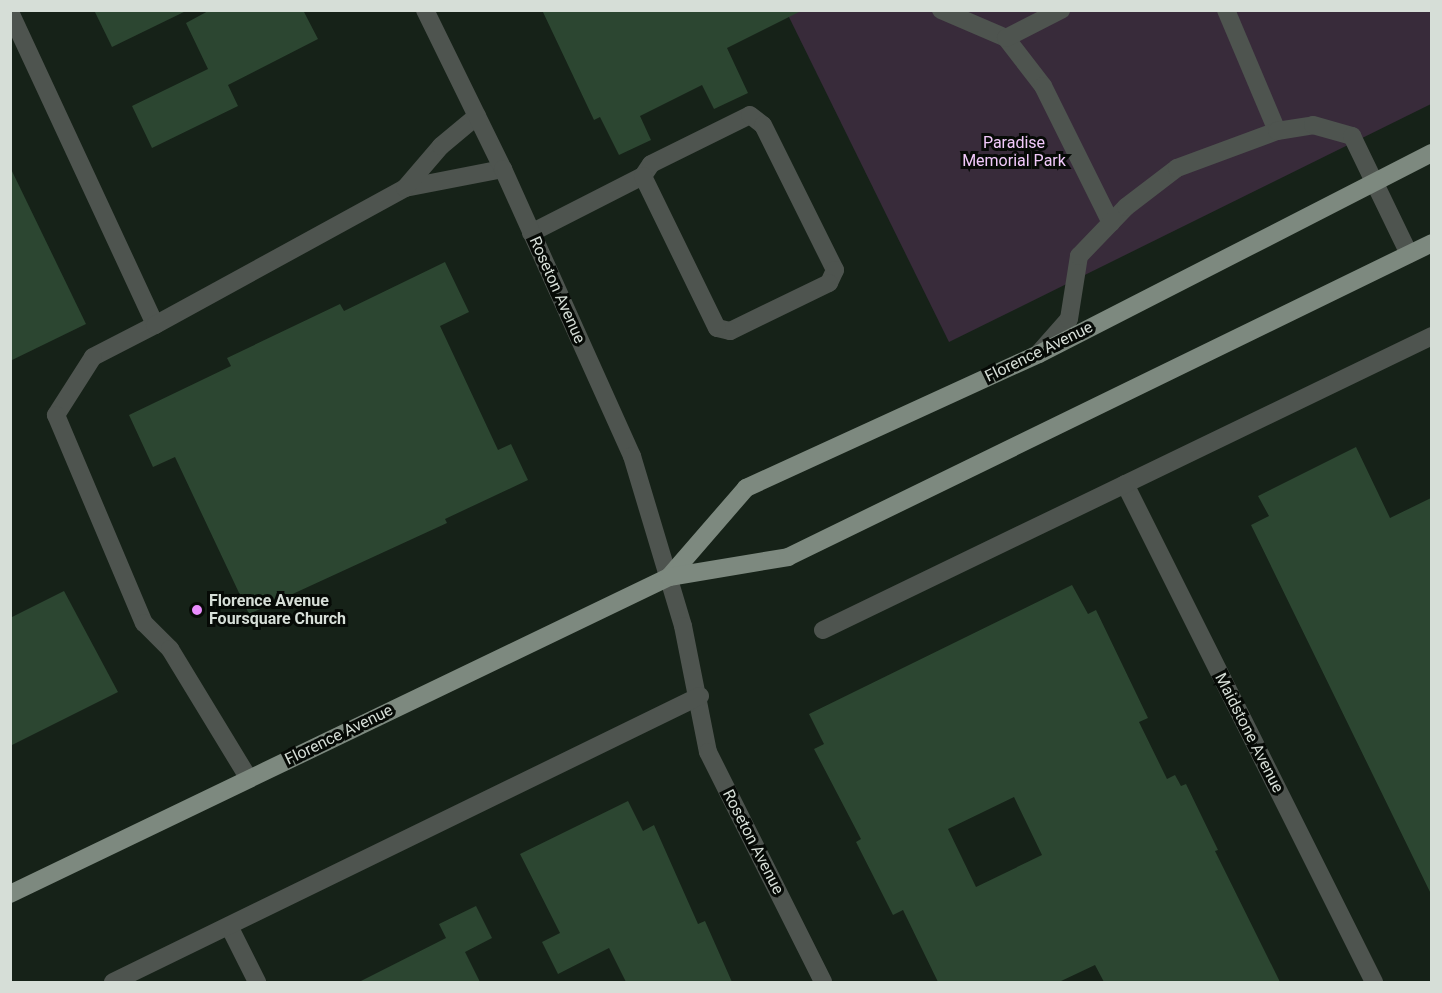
<!DOCTYPE html>
<html>
<head>
<meta charset="utf-8">
<style>
	body { margin:0 }
	#map { position:relative; width:1442px; height:993px; overflow:hidden; background:#162218; font-family:Roboto,sans-serif }
	div>[style] { position:absolute }
	.green>* { inset:0; background:#382b3a }
	.building>* { inset:0; background:#2c4631 }
	.lane>* { height:18px; margin:-9px; padding:0 9px; transform-origin:9px; border-radius:9px; background:#4e544f }
	.street>* { height:18px; margin:-9px; padding:0 9px; transform-origin:9px; border-radius:9px; background:#4e544f }
	.primary>* { height:18px; margin:-9px; padding:0 9px; transform-origin:9px; border-radius:9px; background:#7d897f }
	.dots>* { width:16px; height:16px; translate:-50% -50%; box-sizing:border-box; border:3px solid #060a06; border-radius:50% }
	span { translate:-50% -50%; white-space:nowrap; text-align:center; line-height:1.15; -webkit-text-stroke:6px #060a06; paint-order:stroke }
	.park-label { font-size:16px; color:#f1c9fa }
	.street-label { font-size:16px; color:#d6ded7 }
	.poi-label { font-size:16px; color:#d6ded7; font-weight:700 }
	.left { translate:0 -50%; text-align:left }
	.frame { position:absolute; inset:0; border:12px solid #d6ded7; pointer-events:none }
</style>
</head>
<body>
<div id="map">
	<div class="green">
		<div style="clip-path:polygon(786px 11px,1431px 11px,1431px 104px,949px 342px)"></div>
	</div>
	<div class="building">
		<div style="clip-path:polygon(94px 10px,188px 10px,112px 47px)"></div>
		<div style="clip-path:polygon(210px 10px,303px 10px,318px 39px,228px 85px,238px 106px,152px 148px,132px 106px,208px 69px,186px 23px)"></div>
		<div style="clip-path:polygon(542px 10px,803px 10px,727px 48px,748px 93px,714px 109px,702px 85px,640px 116px,651px 140px,619px 155px,600px 117px,594px 120px)"></div>
		<div style="clip-path:polygon(10px 167px,86px 324px,10px 361px)"></div>
		<div style="clip-path:polygon(445px 262px,469px 312px,440px 326px,498px 450px,511px 444px,528px 480px,445px 519px,447px 523px,249px 614px,175px 457px,153px 467px,129px 415px,231px 366px,227px 358px,340px 304px,344px 311px)"></div>
		<div style="clip-path:polygon(1356px 447px,1390px 518px,1431px 498px,1431px 894px,1251px 525px,1269px 516px,1258px 496px)"></div>
		<div style="clip-path:polygon(evenodd,1072px 585px,1088px 614px,1096px 610px,1148px 718px,1139px 722px,1167px 779px,1175px 775px,1181px 786px,1186px 784px,1218px 850px,1215px 851px,1280px 982px,1104px 982px,1095px 965px,1059px 982px,938px 982px,903px 910px,893px 915px,856px 842px,861px 839px,814px 749px,824px 744px,809px 714px,1072px 585px,1014px 797px,1042px 855px,976px 887px,948px 829px,1014px 797px)"></div>
		<div style="clip-path:polygon(64px 591px,118px 692px,10px 746px,10px 618px)"></div>
		<div style="clip-path:polygon(628px 801px,643px 831px,654px 825px,698px 924px,705px 921px,732px 982px,626px 982px,609px 948px,558px 974px,542px 942px,560px 933px,520px 854px)"></div>
		<div style="clip-path:polygon(476px 906px,492px 938px,465px 952px,480px 982px,359px 982px,446px 938px,439px 924px)"></div>
	</div>
	<div class="lane">
		<div style="left:941px;top:10px;width:71px;rotate:23.3deg"></div>
		<div style="left:1006px;top:38px;width:61px;rotate:52.4deg"></div>
		<div style="left:1043px;top:86px;width:153px;rotate:63.6deg"></div>
		<div style="left:1226px;top:10px;width:131px;rotate:67.1deg"></div>
		<div style="left:10px;top:12px;width:345px;rotate:65.1deg"></div>
		<div style="left:155px;top:325px;width:70px;rotate:152.7deg"></div>
		<div style="left:93px;top:357px;width:69px;rotate:122.5deg"></div>
		<div style="left:56px;top:415px;width:226px;rotate:67.1deg"></div>
		<div style="left:144px;top:623px;width:37px;rotate:45deg"></div>
		<div style="left:170px;top:649px;width:152px;rotate:58.7deg"></div>
		<div style="left:1006px;top:38px;width:62px;rotate:-27deg"></div>
		<div style="left:405px;top:188px;width:100px;rotate:-11deg"></div>
		<div style="left:531px;top:233px;width:126px;rotate:-27deg"></div>
		<div style="left:643px;top:176px;width:14px;rotate:-56deg"></div>
		<div style="left:651px;top:164px;width:110px;rotate:-26.3deg"></div>
		<div style="left:750px;top:115px;width:16px;rotate:38deg"></div>
		<div style="left:763px;top:125px;width:162px;rotate:63.6deg"></div>
		<div style="left:835px;top:270px;width:14px;rotate:115deg"></div>
		<div style="left:829px;top:283px;width:110px;rotate:154.1deg"></div>
		<div style="left:730px;top:331px;width:13px;rotate:-167deg"></div>
		<div style="left:717px;top:328px;width:169px;rotate:-116deg"></div>
		<div style="left:155px;top:325px;width:285px;rotate:-28.7deg"></div>
		<div style="left:405px;top:188px;width:55px;rotate:-49.4deg"></div>
		<div style="left:441px;top:146px;width:47px;rotate:-39.8deg"></div>
		<div style="left:1039px;top:353px;width:45px;rotate:-48.6deg"></div>
		<div style="left:1069px;top:319px;width:64px;rotate:-81deg"></div>
		<div style="left:1079px;top:256px;width:68px;rotate:-46.2deg"></div>
		<div style="left:1126px;top:207px;width:64px;rotate:-37.4deg"></div>
		<div style="left:1177px;top:168px;width:107px;rotate:-20.3deg"></div>
		<div style="left:1277px;top:131px;width:36px;rotate:-9deg"></div>
		<div style="left:1313px;top:125px;width:41px;rotate:15.8deg"></div>
		<div style="left:1352px;top:136px;width:131px;rotate:64.2deg"></div>
	</div>
	<div class="street">
		<div style="left:425px;top:10px;width:177px;rotate:63.9deg"></div>
		<div style="left:503px;top:169px;width:315px;rotate:65.8deg"></div>
		<div style="left:632px;top:456px;width:177px;rotate:73.3deg"></div>
		<div style="left:683px;top:626px;width:128px;rotate:78.8deg"></div>
		<div style="left:708px;top:752px;width:257px;rotate:63.4deg"></div>
		<div style="left:1125px;top:484px;width:557px;rotate:63.43deg"></div>
		<div style="left:823px;top:630px;width:676px;rotate:-25.77deg"></div>
		<div style="left:229px;top:926px;width:63px;rotate:63.4deg"></div>
		<div style="left:113px;top:982px;width:653px;rotate:-25.98deg"></div>
	</div>
	<div class="primary">
		<div style="left:669px;top:577px;width:118px;rotate:-49.1deg"></div>
		<div style="left:746px;top:488px;width:322px;rotate:-24.6deg"></div>
		<div style="left:1039px;top:354px;width:441px;rotate:-27.1deg"></div>
		<div style="left:10px;top:894px;width:731px;rotate:-25.69deg"></div>
		<div style="left:669px;top:577px;width:121px;rotate:-9.5deg"></div>
		<div style="left:788px;top:557px;width:716px;rotate:-25.99deg"></div>
	</div>
	<div class="dots">
		<div style="left:197px;top:610px;background:#ea8dfd"></div>
	</div>
	<div class="park-label">
		<span style="left:1014px;top:152px">Paradise<br>Memorial Park</span>
	</div>
	<div class="street-label">
		<span style="left:557px;top:290px;rotate:66deg">Roseton Avenue</span>
		<span style="left:1039px;top:352px;rotate:-26deg">Florence Avenue</span>
		<span style="left:1249px;top:733px;rotate:63deg">Maidstone Avenue</span>
		<span style="left:339px;top:735px;rotate:-26deg">Florence Avenue</span>
		<span style="left:753px;top:842px;rotate:63deg">Roseton Avenue</span>
	</div>
	<div class="poi-label">
		<span class="left" style="left:209px;top:610px">Florence Avenue<br>Foursquare Church</span>
	</div>
	<div class="frame"></div>
</div>
</body>
</html>
